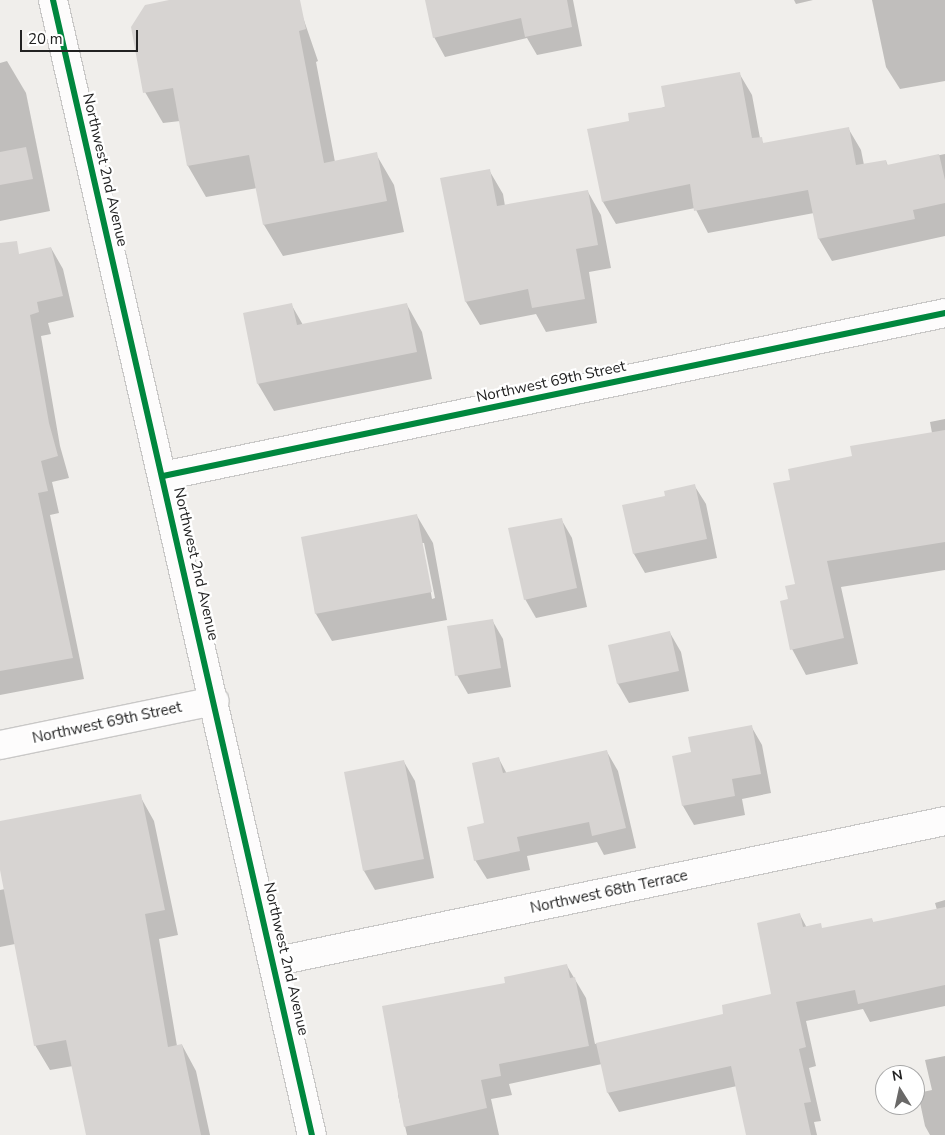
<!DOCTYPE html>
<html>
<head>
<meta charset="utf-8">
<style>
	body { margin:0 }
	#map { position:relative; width:945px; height:1135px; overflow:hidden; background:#f0eeeb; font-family:"Nunito Sans",sans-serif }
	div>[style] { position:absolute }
	.shadow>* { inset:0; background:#0003 }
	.building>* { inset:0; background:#d7d4d2 }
	.roads { filter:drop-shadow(1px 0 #c9c8c7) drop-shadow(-1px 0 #c9c8c7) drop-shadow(0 1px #c9c8c7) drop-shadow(0 -1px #c9c8c7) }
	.minor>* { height:28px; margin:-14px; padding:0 14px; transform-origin:14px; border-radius:14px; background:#fdfcfc }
	.cycleway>* { height:6px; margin:-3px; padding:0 3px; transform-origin:3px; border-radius:3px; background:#00873e }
	span { translate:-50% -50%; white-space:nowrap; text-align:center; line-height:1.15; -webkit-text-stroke:4.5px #fff; paint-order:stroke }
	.street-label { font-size:15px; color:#222 }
	.north { position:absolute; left:875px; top:1065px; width:50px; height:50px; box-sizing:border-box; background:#fff; border:1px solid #a7a7a7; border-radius:50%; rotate:350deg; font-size:14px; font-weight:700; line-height:20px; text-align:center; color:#222 }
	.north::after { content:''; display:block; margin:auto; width:18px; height:22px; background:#6a6968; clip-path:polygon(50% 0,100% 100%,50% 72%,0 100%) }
	.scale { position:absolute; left:20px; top:30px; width:118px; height:22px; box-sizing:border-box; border:2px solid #222; border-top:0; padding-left:6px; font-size:15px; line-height:18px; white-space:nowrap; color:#222; -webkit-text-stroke:4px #fff; paint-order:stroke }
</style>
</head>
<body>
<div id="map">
	<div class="shadow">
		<div style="clip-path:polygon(175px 0,297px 0,318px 61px,316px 62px,335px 162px,376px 154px,394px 185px,404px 232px,283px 256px,264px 225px,257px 188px,206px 197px,188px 166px,180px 121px,163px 123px,145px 92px)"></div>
		<div style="clip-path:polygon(426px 0,573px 0,582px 46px,537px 55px,527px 38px,445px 57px,434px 37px)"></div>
		<div style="clip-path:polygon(794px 0,813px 0,796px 4px)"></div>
		<div style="clip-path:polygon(872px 0,945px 0,945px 81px,900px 89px,886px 67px)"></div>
		<div style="clip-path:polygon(7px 61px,26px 93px,50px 211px,0 221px,0 63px)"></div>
		<div style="clip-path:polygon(739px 73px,752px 95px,760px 138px,764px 144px,848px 128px,861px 150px,864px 165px,886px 161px,888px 166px,945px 154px,945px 236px,832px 261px,819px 239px,814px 213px,708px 233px,695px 208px,616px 224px,603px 202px,631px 122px)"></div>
		<div style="clip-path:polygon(489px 170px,503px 194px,505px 206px,588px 192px,601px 215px,611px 268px,589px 272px,597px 323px,546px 332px,536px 314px,480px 325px,466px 302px,442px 179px)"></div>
		<div style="clip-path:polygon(51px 248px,63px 269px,74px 317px,48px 323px,51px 334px,41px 336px,60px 446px,69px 478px,52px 482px,59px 513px,50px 515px,84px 679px,0 695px,0 260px)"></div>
		<div style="clip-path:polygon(291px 304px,303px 325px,407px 305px,422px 332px,432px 379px,274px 411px,258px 384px)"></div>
		<div style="clip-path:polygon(945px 419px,945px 570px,841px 587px,858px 664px,806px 675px,792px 649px,790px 600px,796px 585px,792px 480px,854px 457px,932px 433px,930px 422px)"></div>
		<div style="clip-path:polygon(694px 485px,706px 504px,717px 558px,645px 573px,634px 554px,623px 506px,666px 497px)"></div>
		<div style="clip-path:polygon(evenodd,417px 516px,433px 543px,447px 620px,332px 641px,316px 614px,302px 538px,417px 516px,422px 543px,424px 543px,435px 598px,432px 599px,422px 543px)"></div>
		<div style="clip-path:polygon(561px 519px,572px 538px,587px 607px,536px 618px,525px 599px)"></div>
		<div style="clip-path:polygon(492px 620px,503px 639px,511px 687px,468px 694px,457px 675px)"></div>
		<div style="clip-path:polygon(670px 633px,681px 652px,689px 691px,629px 703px,618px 684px,610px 646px)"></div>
		<div style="clip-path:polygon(751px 726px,762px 745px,771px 793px,742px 799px,745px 815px,694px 825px,683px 806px,692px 753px)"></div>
		<div style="clip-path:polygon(607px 752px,618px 771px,636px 848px,604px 855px,597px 842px,527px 856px,530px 870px,487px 879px,475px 860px,499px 759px,507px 774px)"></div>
		<div style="clip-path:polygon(404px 762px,415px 781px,434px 878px,375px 890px,364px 871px)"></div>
		<div style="clip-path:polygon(140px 796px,154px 821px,178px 935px,159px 939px,177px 1046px,182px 1045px,196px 1071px,210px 1135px,88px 1135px,73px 1066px,50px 1070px,35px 1045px,15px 944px,0 947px,0 890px,5px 889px,0 863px,0 822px)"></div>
		<div style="clip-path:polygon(945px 900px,945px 1006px,870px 1022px,863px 1009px,806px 1021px,816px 1066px,809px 1068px,821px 1121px,814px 1122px,817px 1135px,748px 1135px,737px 1086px,619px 1112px,608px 1093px,602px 1064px,509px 1084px,512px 1095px,491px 1099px,499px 1135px,407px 1135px,398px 1095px,506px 984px,567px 966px,586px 998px,595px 1044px,725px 1015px,773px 995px,800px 915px,807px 928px,822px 929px,872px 920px,874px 923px,937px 910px,935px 903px)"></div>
		<div style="clip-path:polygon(945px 1056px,945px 1135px,930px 1135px,925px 1126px,918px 1093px,932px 1090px,925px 1060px)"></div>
	</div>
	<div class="building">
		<div style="clip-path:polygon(169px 0,300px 0,306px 29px,299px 31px,324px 163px,377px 152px,387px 201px,263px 225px,249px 155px,187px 166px,173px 88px,143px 93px,131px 27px,145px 5px)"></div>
		<div style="clip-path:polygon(425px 0,567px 0,572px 27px,525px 37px,521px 18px,433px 38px)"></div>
		<div style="clip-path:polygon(740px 72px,752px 138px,762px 137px,763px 143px,849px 127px,856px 165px,886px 160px,887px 165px,939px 154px,945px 180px,945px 203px,913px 210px,915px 219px,818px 239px,808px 190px,694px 211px,690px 184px,602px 202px,587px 129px,629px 121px,628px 113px,665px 107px,661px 86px)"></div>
		<div style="clip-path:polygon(26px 147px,33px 179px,0 185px,0 152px)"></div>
		<div style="clip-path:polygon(490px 169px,497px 206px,588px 190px,598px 245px,576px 249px,585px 299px,532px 308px,528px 289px,465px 302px,440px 178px)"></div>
		<div style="clip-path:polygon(17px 241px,19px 254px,51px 247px,63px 296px,37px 302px,39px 312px,30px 315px,49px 423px,58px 456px,41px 461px,48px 491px,38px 493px,73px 658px,0 671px,0 243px)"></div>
		<div style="clip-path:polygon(292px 303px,297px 325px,407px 303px,417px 352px,257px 384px,243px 313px)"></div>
		<div style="clip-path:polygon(945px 430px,945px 542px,827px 561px,844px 638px,790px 650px,780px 601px,788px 599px,785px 586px,795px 584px,773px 483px,790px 480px,788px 469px,852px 456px,850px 446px)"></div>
		<div style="clip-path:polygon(695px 484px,707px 539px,633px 554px,622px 505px,665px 496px,664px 491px)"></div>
		<div style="clip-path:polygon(417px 514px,432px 592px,315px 614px,301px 537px)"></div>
		<div style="clip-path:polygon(562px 518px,577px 588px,524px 600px,508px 528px)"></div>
		<div style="clip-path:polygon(493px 619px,501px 668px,455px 676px,447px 626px)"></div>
		<div style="clip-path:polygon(670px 631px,679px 671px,617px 684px,608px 645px)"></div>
		<div style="clip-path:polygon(752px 725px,761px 774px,732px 779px,735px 796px,682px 806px,672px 756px,691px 752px,688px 737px)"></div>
		<div style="clip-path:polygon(607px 750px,626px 828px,592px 836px,589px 822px,517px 837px,520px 851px,474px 861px,467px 827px,484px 823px,472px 763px,499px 757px,503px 773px)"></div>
		<div style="clip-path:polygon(404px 760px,424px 859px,363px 871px,344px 772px)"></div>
		<div style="clip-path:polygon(141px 794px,165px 910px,145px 914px,168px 1047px,182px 1044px,201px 1135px,86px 1135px,66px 1040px,34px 1046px,0 870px,0 821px)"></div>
		<div style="clip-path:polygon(945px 907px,945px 985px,858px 1004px,855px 990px,796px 1002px,806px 1047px,799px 1049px,811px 1102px,804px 1103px,811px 1135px,746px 1135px,731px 1066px,607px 1093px,596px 1043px,723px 1014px,722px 1005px,771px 994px,757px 923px,800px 913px,803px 927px,821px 923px,822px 928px,872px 918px,873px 922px)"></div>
		<div style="clip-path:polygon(567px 964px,570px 978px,575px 977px,589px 1046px,499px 1064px,501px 1076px,481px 1080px,487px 1108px,404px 1127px,382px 1006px,505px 983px,504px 977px)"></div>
	</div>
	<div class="roads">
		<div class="minor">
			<div style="left:53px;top:0;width:1164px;rotate:77.15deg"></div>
			<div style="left:163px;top:476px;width:799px;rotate:-11.77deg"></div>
			<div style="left:0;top:745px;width:219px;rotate:-11.6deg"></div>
			<div style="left:273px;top:962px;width:687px;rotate:-11.85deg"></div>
		</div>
	</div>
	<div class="cycleway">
		<div style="left:53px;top:0;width:1164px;rotate:77.15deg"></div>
		<div style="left:163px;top:476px;width:799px;rotate:-11.77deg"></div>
	</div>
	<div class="street-label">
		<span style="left:105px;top:170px;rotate:77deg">Northwest 2nd Avenue</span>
		<span style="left:551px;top:382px;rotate:-12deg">Northwest 69th Street</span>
		<span style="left:196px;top:564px;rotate:77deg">Northwest 2nd Avenue</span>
		<span style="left:107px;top:723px;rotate:-12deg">Northwest 69th Street</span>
		<span style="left:609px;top:892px;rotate:-12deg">Northwest 68th Terrace</span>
		<span style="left:286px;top:959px;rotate:77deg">Northwest 2nd Avenue</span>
	</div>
	<div class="north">N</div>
	<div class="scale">20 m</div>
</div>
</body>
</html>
